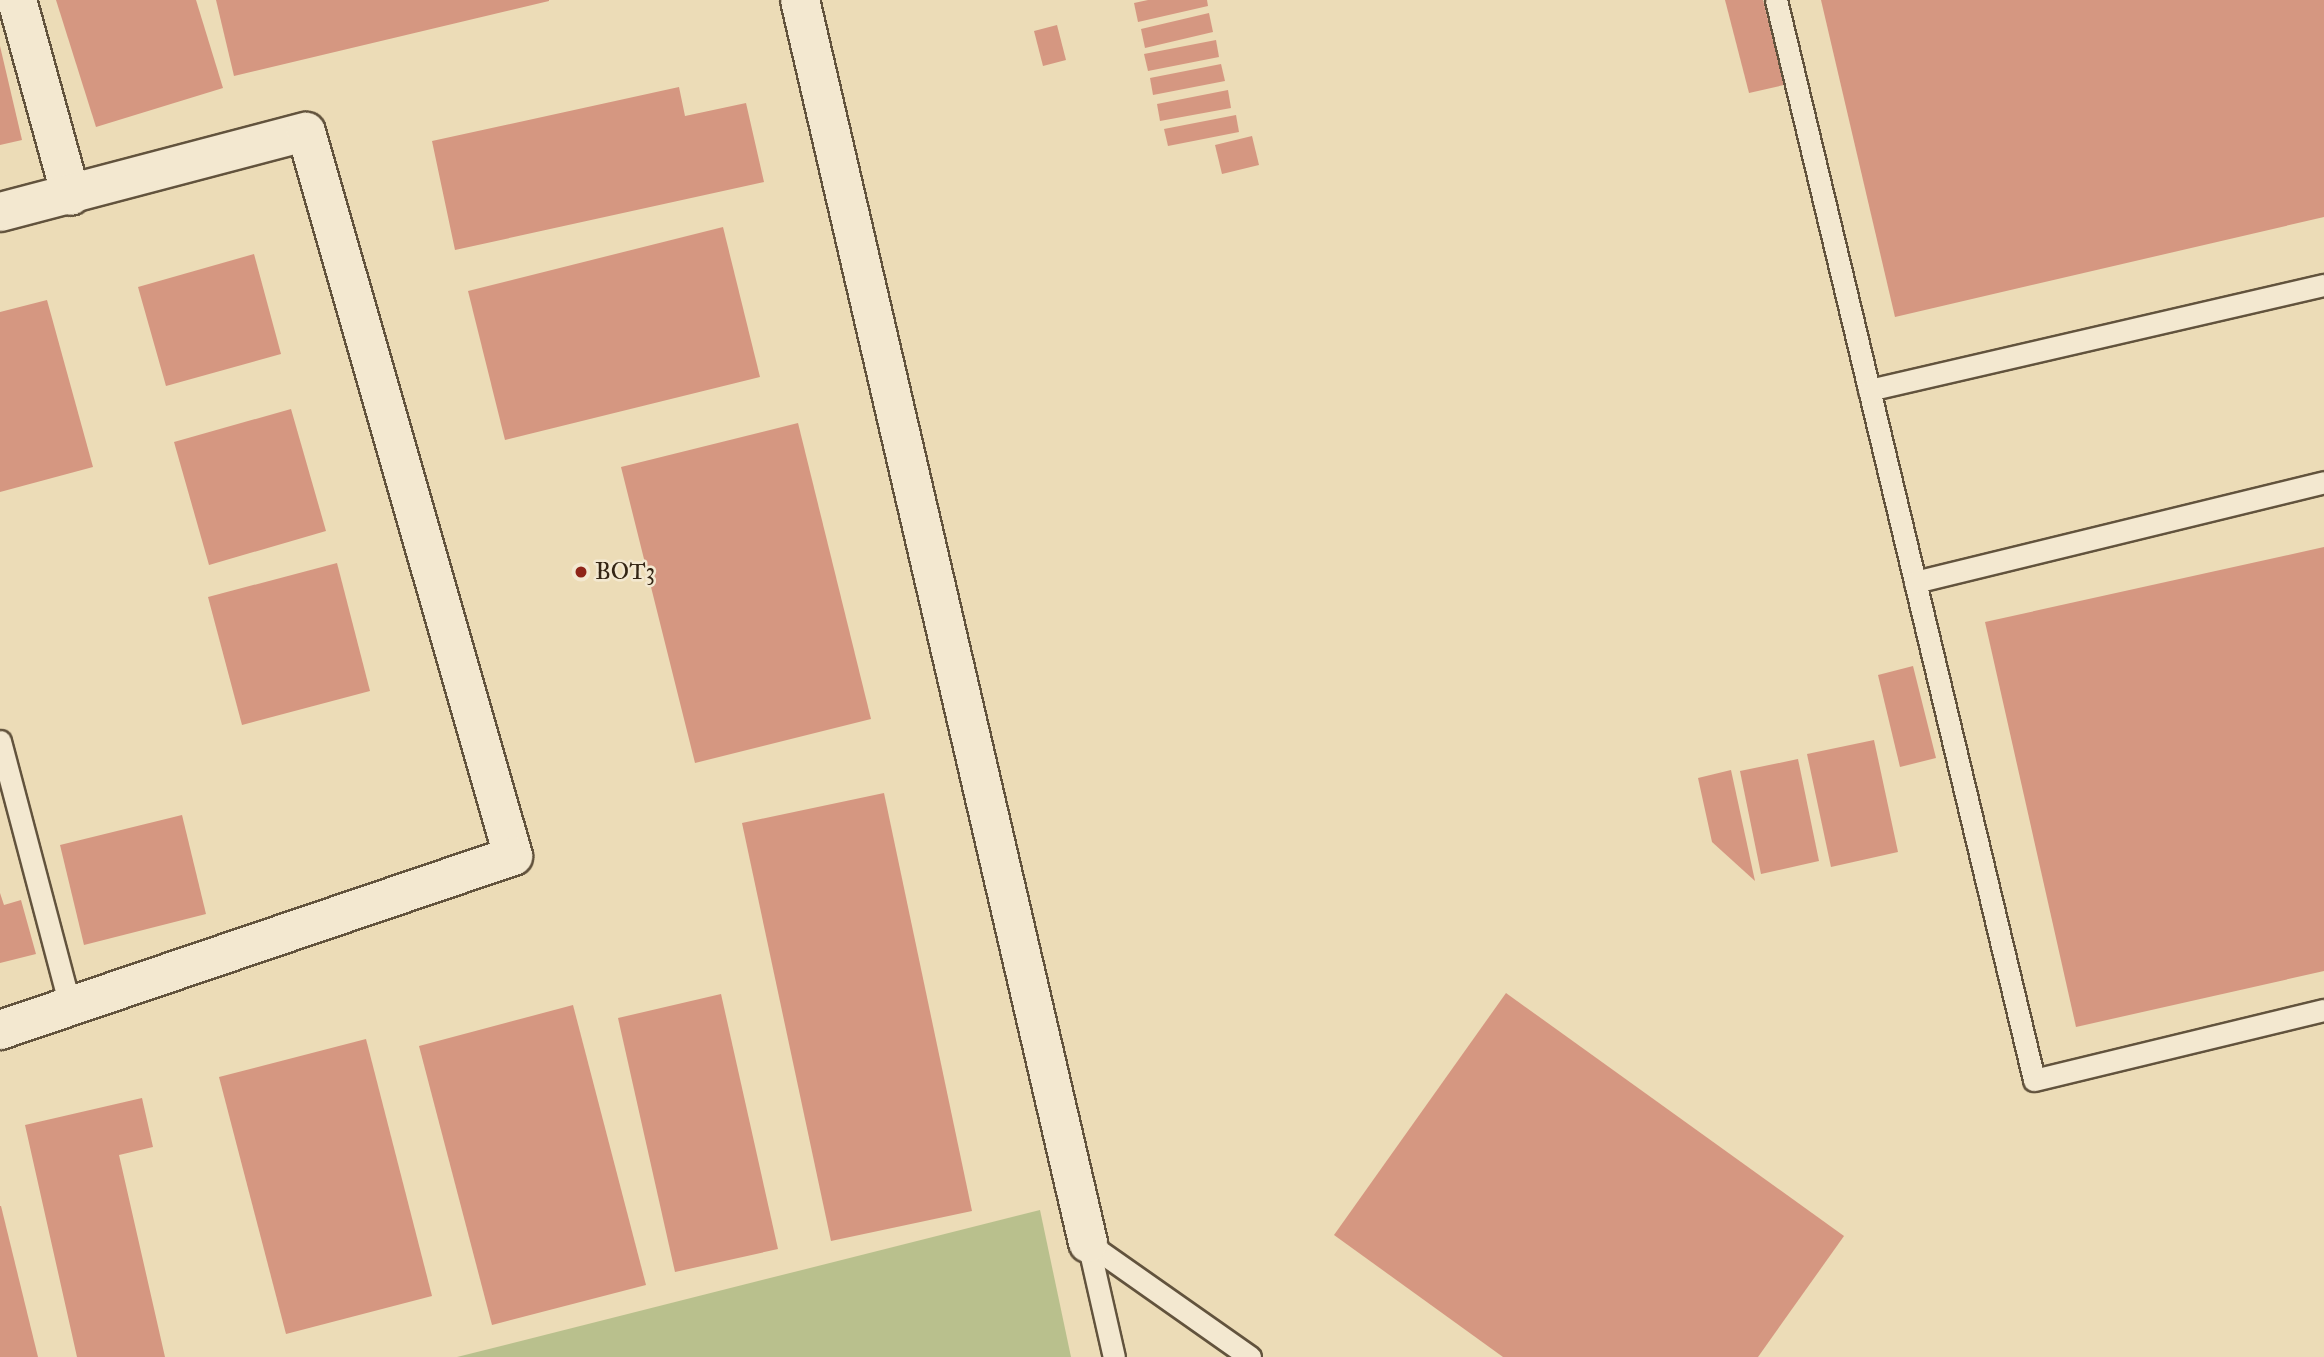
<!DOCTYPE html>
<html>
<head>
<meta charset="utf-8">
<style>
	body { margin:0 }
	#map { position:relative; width:2324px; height:1357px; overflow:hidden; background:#ecdcb7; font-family:"IM FELL Great Primer",serif }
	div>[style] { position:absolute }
	.green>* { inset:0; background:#b9c08d }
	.building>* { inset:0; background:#d59781 }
	.roads { filter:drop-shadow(2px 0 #62533d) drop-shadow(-2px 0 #62533d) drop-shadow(0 2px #62533d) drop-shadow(0 -2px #62533d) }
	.lane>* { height:21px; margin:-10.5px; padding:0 10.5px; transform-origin:10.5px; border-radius:10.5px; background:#f3e8d0 }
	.street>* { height:38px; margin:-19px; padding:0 19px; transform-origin:19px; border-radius:19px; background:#f3e8d0 }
	.secondary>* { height:38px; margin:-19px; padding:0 19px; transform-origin:19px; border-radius:19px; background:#f3e8d0 }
	.dots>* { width:19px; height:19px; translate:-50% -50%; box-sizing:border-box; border:4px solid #f3e8d0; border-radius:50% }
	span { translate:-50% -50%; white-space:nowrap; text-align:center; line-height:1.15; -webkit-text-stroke:5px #f3e8d0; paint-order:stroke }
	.poi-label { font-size:24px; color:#342514 }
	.left { translate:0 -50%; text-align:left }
</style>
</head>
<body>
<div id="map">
	<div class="green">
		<div style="clip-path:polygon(1040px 1210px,1071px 1357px,457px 1357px)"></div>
	</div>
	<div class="building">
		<div style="clip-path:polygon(56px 0,196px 0,223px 88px,96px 127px)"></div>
		<div style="clip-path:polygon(216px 0,549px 0,549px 1px,234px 76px)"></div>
		<div style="clip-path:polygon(1148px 0,1207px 0,1208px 6px,1138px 22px,1134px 3px)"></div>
		<div style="clip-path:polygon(1725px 0,1763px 0,1784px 85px,1749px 93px)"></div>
		<div style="clip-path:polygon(1821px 0,2324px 0,2324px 217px,1895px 317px)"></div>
		<div style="clip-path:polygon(1209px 13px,1213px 32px,1145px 48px,1141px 29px)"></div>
		<div style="clip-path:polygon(1057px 25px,1066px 60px,1043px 66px,1034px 31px)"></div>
		<div style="clip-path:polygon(1216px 40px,1219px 57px,1148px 71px,1144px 54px)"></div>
		<div style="clip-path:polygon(0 46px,22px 140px,0 145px)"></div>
		<div style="clip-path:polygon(1221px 64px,1225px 81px,1153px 95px,1150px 78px)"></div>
		<div style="clip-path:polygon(679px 87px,685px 116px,746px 103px,764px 182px,455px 250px,432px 141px)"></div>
		<div style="clip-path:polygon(1228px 90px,1231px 108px,1160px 121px,1157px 104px)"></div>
		<div style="clip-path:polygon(1236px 115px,1239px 132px,1168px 146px,1164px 129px)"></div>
		<div style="clip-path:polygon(1252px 136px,1259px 165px,1222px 174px,1215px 145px)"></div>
		<div style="clip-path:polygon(723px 227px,760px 377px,505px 440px,468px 291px)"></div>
		<div style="clip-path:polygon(254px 254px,281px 354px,166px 386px,138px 287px)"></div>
		<div style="clip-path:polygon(47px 300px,93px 467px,0 492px,0 312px)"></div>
		<div style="clip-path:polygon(291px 409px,326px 531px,209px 565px,174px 442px)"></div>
		<div style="clip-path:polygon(798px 423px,871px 719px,695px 763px,621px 467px)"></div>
		<div style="clip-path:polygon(2324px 547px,2324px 971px,2076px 1027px,1985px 622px)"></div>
		<div style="clip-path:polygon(337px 563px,370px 691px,242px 725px,208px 597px)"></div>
		<div style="clip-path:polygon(1913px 666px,1936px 758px,1900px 767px,1878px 675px)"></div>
		<div style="clip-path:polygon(1874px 740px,1898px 852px,1831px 867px,1807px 754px)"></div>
		<div style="clip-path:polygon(1798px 759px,1819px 861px,1761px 874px,1740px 771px)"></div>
		<div style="clip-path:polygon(1731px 770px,1755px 881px,1712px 842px,1698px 778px)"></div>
		<div style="clip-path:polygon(884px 793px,972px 1211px,831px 1241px,742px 823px)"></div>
		<div style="clip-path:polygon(182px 815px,206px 914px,84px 945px,60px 845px)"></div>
		<div style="clip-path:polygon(0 893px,4px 905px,21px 900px,36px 954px,0 963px)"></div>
		<div style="clip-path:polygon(1506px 993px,1844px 1236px,1758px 1357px,1503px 1357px,1334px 1235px)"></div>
		<div style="clip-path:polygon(721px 994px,778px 1249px,675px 1272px,618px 1018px)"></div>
		<div style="clip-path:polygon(573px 1005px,646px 1285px,492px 1325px,419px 1046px)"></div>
		<div style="clip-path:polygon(366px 1039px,432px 1296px,286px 1334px,219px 1077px)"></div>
		<div style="clip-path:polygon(142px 1098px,153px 1147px,119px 1155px,165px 1357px,77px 1357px,25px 1125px)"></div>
		<div style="clip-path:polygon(0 1206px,1px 1206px,38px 1357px,0 1357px)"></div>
	</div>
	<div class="roads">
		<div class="lane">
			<div style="left:1776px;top:0;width:1110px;rotate:76.56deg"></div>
			<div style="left:2034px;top:1080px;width:298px;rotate:-13.6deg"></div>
			<div style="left:1869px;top:390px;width:467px;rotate:-13deg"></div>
			<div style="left:1915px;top:582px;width:421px;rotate:-13.7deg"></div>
			<div style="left:0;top:741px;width:274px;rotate:75.2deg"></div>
			<div style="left:1088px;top:1243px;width:198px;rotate:35.1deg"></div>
			<div style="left:1088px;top:1243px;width:117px;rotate:77.2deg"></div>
		</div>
		<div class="street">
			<div style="left:17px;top:0;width:203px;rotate:74.6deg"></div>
			<div style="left:800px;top:0;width:1276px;rotate:76.95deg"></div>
		</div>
		<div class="secondary">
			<div style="left:0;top:212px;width:316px;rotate:-14.7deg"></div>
			<div style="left:306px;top:132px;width:753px;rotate:74.04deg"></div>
			<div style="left:513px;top:856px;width:542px;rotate:161.26deg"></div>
		</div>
	</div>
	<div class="dots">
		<div style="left:581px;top:572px;background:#8f2418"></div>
	</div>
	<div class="poi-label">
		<span class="left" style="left:595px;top:572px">BOT3</span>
	</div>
</div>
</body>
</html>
